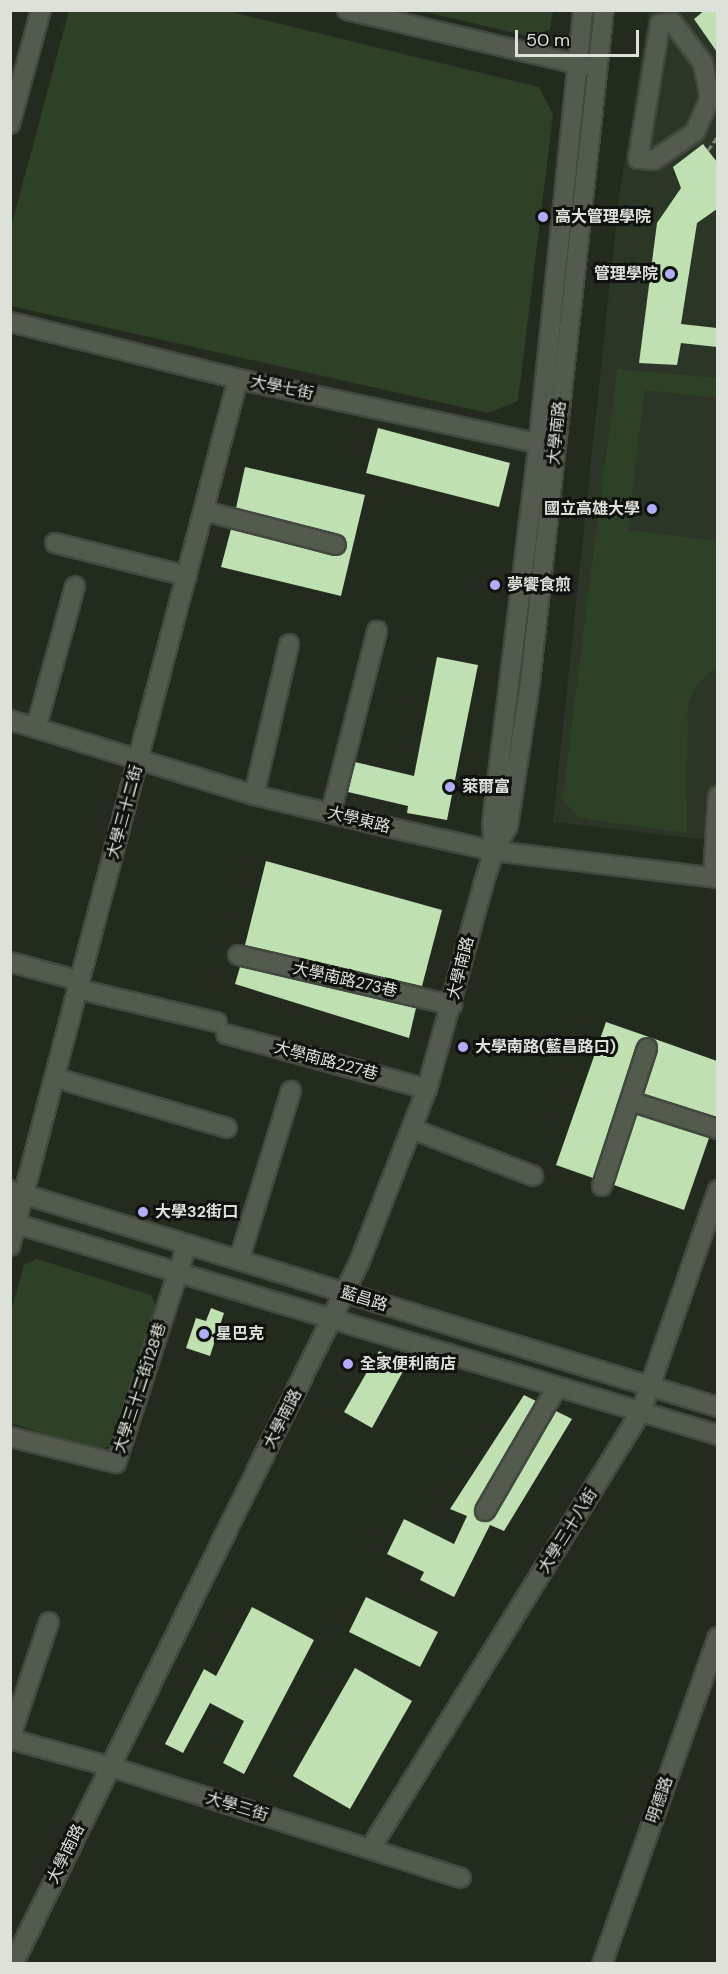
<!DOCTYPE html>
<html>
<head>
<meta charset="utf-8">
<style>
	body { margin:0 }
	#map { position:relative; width:728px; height:1974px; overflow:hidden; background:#232b1f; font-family:"DM Sans","Noto Sans TC",sans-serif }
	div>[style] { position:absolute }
	.built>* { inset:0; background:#2b3626 }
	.green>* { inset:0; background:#2e4025 }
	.building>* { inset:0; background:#bfe0b0 }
	.path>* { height:3px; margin-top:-1.5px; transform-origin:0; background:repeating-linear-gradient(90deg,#7c8379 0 6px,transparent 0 9px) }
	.roads { filter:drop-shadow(2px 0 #42493f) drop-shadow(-2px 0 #42493f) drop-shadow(0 2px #42493f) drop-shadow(0 -2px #42493f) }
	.minor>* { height:18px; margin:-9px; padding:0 9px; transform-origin:9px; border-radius:9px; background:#525b4e }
	.dots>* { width:16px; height:16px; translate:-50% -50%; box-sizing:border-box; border:3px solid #0f120d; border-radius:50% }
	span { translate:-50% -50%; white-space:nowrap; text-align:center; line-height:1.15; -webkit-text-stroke:6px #0f120d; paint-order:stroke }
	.poi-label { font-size:16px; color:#dce1d9; font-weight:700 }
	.left { translate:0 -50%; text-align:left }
	.right { translate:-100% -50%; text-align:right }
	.street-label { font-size:16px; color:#dce1d9 }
	.frame { position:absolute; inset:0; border:12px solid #dce1d9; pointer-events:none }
	.scale { position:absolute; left:515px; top:30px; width:124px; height:27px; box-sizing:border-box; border:3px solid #dce1d9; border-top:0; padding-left:8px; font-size:18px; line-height:21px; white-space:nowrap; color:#dce1d9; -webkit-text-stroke:4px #0f120d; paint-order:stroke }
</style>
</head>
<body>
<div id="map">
	<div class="built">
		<div style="clip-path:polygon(649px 11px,717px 11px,717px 841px,553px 822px,619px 197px)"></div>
	</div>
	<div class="green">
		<div style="clip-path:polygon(69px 11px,227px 11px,539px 87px,553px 114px,518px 401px,488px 413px,11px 306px,11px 227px)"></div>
		<div style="clip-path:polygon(421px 11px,553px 11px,550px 29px,532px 37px)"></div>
		<div style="clip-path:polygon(617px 369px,717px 378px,717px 398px,645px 390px,628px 530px,717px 541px,717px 667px,699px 683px,688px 701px,687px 833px,579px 818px,562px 800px)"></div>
		<div style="clip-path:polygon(37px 1259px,151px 1295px,156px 1307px,114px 1444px,97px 1451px,11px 1423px,11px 1311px,24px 1265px)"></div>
	</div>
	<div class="building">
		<div style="clip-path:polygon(705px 10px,717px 10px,717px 52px,694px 19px)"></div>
		<div style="clip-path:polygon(703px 144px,717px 162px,717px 209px,697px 223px,681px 324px,717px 328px,717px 347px,681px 343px,677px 365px,639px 363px,657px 223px,681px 188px,673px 167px)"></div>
		<div style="clip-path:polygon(378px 428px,510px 463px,499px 507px,366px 473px)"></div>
		<div style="clip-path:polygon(245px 467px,365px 495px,341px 596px,221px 567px,231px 529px,333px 556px,344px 553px,347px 547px,339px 534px,236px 508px)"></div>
		<div style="clip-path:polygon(437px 657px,478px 665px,447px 820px,407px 813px,408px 806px,348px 792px,355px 762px,414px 776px)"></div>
		<div style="clip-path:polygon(266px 861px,442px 910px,422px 986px,245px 945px)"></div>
		<div style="clip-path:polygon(240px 967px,416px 1008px,409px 1038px,235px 984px)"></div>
		<div style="clip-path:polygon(606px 1022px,649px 1037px,636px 1045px,593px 1178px,556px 1165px)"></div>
		<div style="clip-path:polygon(652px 1038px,717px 1061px,717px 1117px,644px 1094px,658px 1051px)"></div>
		<div style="clip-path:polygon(637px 1115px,709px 1138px,684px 1210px,614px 1185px)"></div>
		<div style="clip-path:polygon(211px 1308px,224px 1313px,210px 1356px,186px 1348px,196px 1318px,206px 1321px)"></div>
		<div style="clip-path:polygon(379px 1351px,407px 1364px,372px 1428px,344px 1412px)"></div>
		<div style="clip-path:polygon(524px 1395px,536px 1401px,475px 1505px,475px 1516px,480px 1521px,495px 1517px,556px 1411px,572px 1419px,504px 1531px,490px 1525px,454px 1597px,420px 1580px,424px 1572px,387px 1554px,404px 1519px,454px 1544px,467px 1516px,450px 1509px)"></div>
		<div style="clip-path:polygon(366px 1597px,438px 1632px,420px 1667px,349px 1632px)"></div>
		<div style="clip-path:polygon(252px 1607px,314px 1640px,244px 1774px,223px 1763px,244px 1721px,210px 1703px,183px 1753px,165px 1744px,204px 1669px,216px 1676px)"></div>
		<div style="clip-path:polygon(355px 1668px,412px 1701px,350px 1809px,293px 1776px)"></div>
	</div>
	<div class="path">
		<div style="left:708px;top:150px;width:17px;rotate:-54deg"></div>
	</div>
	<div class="roads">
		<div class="minor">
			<div style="left:347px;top:10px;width:245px;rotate:13.2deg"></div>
			<div style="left:673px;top:23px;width:50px;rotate:53.1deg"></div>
			<div style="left:703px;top:63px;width:36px;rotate:79deg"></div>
			<div style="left:710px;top:98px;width:37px;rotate:114deg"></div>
			<div style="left:695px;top:132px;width:50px;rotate:145.7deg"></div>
			<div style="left:654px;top:160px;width:16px;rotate:-176deg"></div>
			<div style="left:638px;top:159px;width:137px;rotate:-80.7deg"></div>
			<div style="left:660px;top:24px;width:13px;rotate:-4deg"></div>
			<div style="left:10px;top:124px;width:118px;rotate:-74.8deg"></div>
			<div style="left:10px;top:322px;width:235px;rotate:14deg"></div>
			<div style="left:238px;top:379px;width:319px;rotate:12.1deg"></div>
			<div style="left:204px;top:511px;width:136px;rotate:14.4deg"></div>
			<div style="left:55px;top:543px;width:136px;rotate:14deg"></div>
			<div style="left:10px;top:720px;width:255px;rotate:17.1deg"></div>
			<div style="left:254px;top:795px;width:142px;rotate:13.4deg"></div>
			<div style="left:392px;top:828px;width:105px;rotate:12.7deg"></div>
			<div style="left:494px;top:851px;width:226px;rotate:6.9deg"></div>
			<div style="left:36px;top:728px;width:147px;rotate:-74.6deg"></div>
			<div style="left:254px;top:795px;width:155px;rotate:-76.9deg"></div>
			<div style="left:331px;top:813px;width:188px;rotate:-75.8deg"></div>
			<div style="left:494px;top:851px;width:28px;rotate:-94deg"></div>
			<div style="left:492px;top:823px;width:359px;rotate:-83deg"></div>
			<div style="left:536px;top:467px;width:459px;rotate:-84.1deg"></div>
			<div style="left:713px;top:877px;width:81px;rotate:-86.5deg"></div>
			<div style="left:238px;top:955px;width:220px;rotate:13.2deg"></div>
			<div style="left:10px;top:962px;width:73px;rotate:15.2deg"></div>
			<div style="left:78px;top:989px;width:143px;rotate:13.4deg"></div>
			<div style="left:226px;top:1034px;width:208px;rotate:15.3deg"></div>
			<div style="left:56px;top:1078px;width:178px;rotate:16.3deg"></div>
			<div style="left:630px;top:1101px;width:92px;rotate:17.7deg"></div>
			<div style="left:412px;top:1129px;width:130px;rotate:21.2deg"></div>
			<div style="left:602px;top:1186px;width:145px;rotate:-71.9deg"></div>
			<div style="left:10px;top:1190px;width:741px;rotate:17.04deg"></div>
			<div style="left:10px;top:1222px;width:739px;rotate:16.74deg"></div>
			<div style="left:10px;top:1246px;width:896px;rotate:-75.27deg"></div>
			<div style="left:239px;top:1260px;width:177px;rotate:-72.9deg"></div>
			<div style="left:10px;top:1437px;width:109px;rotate:13.8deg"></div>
			<div style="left:116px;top:1463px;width:229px;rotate:-72deg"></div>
			<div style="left:485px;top:1511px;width:143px;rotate:-59.9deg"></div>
			<div style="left:10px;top:1738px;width:122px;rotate:-71.4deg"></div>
			<div style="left:10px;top:1739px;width:102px;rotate:15.4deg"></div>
			<div style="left:108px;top:1766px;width:370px;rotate:17.6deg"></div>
			<div style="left:370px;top:1849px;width:514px;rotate:-58.2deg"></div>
			<div style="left:641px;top:1412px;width:235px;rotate:-70.9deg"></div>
			<div style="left:13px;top:1964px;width:782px;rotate:-63.73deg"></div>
			<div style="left:359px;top:1263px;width:187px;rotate:-68.7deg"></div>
			<div style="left:427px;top:1089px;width:212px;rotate:-74.6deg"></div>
			<div style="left:483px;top:885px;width:36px;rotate:-72deg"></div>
			<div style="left:494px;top:851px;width:29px;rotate:-61deg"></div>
			<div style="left:508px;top:826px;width:145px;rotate:-81.3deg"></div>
			<div style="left:530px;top:683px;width:677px;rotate:-83.73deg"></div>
			<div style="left:602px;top:1964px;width:347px;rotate:-70.5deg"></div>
		</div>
	</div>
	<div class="dots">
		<div style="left:543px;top:217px;background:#b1adfa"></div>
		<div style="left:670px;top:274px;background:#b1adfa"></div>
		<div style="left:652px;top:509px;background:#b1adfa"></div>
		<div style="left:495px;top:585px;background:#b1adfa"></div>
		<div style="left:450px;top:787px;background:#b1adfa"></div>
		<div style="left:463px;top:1047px;background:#b1adfa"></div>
		<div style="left:143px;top:1212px;background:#b1adfa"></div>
		<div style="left:204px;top:1334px;background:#b1adfa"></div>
		<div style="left:348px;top:1364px;background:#b1adfa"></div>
	</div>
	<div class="poi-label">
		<span class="left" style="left:555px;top:217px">高大管理學院</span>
		<span class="right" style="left:658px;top:274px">管理學院</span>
		<span class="right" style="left:640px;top:509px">國立高雄大學</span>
		<span class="left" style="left:507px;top:585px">夢饗食煎</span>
		<span class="left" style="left:462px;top:787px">萊爾富</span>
		<span class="left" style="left:475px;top:1047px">大學南路(藍昌路口)</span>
		<span class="left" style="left:155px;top:1212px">大學32街口</span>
		<span class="left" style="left:216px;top:1334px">星巴克</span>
		<span class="left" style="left:360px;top:1364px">全家便利商店</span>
	</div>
	<div class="street-label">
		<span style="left:282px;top:388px;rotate:12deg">大學七街</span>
		<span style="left:557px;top:433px;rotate:-84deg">大學南路</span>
		<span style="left:125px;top:812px;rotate:-75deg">大學三十二街</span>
		<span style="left:359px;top:820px;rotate:14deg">大學東路</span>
		<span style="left:461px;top:968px;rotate:-76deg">大學南路</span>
		<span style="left:345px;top:980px;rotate:13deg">大學南路273巷</span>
		<span style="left:326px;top:1061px;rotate:15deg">大學南路227巷</span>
		<span style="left:364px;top:1299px;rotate:17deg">藍昌路</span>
		<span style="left:140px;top:1388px;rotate:-72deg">大學三十二街128巷</span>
		<span style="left:283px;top:1419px;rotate:-63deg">大學南路</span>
		<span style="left:568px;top:1531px;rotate:-58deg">大學三十八街</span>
		<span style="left:660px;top:1800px;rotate:-71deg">明德路</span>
		<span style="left:237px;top:1807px;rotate:17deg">大學三街</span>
		<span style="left:66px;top:1854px;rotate:-64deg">大學南路</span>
	</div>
	<div class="frame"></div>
	<div class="scale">50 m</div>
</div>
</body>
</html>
